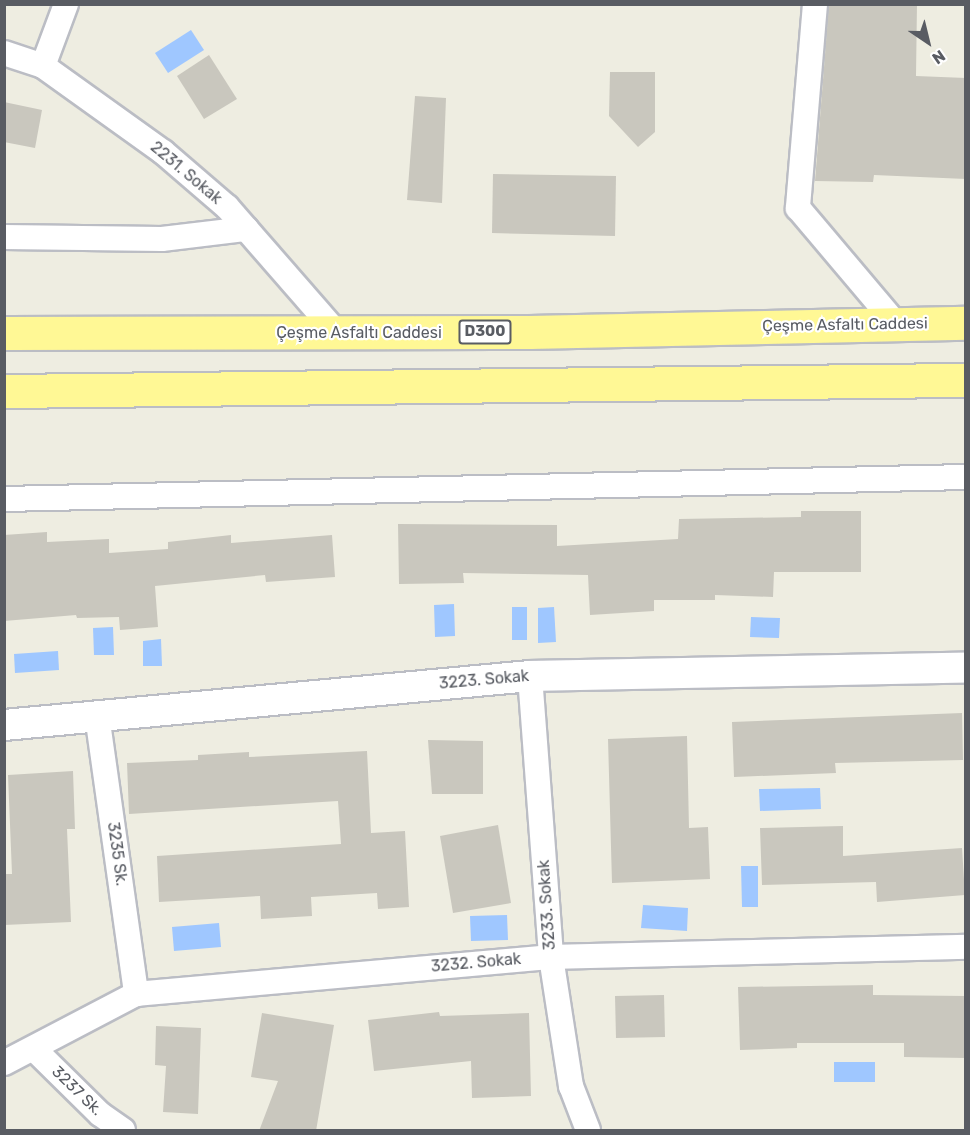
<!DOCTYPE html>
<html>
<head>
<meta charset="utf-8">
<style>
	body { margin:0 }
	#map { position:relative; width:970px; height:1135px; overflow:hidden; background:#eeede1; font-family:Rubik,sans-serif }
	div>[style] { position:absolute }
	.water>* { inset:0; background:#9fc7ff }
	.building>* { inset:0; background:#c9c7be }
	.roads { filter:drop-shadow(2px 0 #bbbdc4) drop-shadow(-2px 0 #bbbdc4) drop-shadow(0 2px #bbbdc4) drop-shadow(0 -2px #bbbdc4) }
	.minor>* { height:24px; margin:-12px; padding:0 12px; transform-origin:12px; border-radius:12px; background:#fff }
	.tertiary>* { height:30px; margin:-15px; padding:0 15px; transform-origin:15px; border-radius:15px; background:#fff }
	.trunk>* { height:33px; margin:-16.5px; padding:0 16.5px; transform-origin:16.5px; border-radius:16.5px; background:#fff895 }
	span { translate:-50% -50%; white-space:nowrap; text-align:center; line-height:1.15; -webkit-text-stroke:4.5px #fff; paint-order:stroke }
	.shield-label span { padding:2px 4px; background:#fff; border:2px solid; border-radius:4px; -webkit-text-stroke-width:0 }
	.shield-label { font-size:15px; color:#595c63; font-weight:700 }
	.street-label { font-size:16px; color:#595c63 }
	.frame { position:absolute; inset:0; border:6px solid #595c63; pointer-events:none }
	.north { position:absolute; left:898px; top:12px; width:60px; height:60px; -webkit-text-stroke:4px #fff; paint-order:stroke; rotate:145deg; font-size:16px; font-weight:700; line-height:24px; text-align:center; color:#595c63 }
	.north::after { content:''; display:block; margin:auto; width:21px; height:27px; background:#595c63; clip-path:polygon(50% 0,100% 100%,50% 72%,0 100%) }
</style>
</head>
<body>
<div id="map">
	<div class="water">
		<div style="clip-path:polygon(191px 30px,204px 50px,168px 73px,155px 53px)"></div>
		<div style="clip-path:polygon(454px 604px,455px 636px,435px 637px,434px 605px)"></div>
		<div style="clip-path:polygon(512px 607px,527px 607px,527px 640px,512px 640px)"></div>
		<div style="clip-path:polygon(554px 607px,556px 642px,538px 643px,538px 608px)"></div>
		<div style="clip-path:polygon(751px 617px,780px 618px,779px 638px,750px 637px)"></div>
		<div style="clip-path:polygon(113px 627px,114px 655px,94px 655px,93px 628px)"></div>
		<div style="clip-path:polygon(161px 639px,162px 666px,143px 666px,143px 641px)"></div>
		<div style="clip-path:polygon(58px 651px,59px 670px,15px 673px,14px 654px)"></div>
		<div style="clip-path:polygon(820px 788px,821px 809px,760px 811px,759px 789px)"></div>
		<div style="clip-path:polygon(741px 866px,758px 866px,758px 907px,742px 907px)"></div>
		<div style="clip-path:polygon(643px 905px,688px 908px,687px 931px,641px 928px)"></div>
		<div style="clip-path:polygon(507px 915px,508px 940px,471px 941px,470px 916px)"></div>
		<div style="clip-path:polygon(219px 923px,221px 947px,174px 951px,172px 927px)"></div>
		<div style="clip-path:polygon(834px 1062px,875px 1062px,875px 1082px,834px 1082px)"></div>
	</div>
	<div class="building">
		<div style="clip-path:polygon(829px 4px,917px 4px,916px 76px,966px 78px,966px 179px,874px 175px,873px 182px,815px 181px)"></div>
		<div style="clip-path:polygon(209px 55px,237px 99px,204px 119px,177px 76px)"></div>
		<div style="clip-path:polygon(610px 72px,655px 72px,655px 132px,638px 147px,609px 116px)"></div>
		<div style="clip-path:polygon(415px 96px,446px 98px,442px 203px,407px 200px)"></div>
		<div style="clip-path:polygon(4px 102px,42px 110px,35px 148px,4px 142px)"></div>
		<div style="clip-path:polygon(493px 174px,616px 176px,615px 236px,492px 233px)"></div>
		<div style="clip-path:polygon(801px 511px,861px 511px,861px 572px,774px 572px,773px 597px,715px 595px,715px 600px,654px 600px,654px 611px,590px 615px,588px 575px,463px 573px,464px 583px,399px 584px,398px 524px,557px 525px,557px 546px,678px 539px,679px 519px,801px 517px)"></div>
		<div style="clip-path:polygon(47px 532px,47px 542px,109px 539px,109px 553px,168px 549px,168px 542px,231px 535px,231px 543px,332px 535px,335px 577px,266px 582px,265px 575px,155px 586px,158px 627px,120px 630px,119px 617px,77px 618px,76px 615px,4px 621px,4px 535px)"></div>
		<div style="clip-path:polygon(962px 713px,963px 760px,835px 763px,836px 773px,734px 777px,732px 722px)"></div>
		<div style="clip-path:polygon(687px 736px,689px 828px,708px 827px,710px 879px,612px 883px,608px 739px)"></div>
		<div style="clip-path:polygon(428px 740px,483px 741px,483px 794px,432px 794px)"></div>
		<div style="clip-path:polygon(367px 751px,371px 833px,405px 831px,409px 907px,378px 909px,377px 893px,311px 897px,312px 916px,261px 919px,260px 896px,159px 902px,157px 856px,341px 844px,338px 801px,129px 814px,127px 763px,198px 760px,198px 755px,249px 752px,249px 757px)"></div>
		<div style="clip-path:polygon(73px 771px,75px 829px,67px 829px,71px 922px,4px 925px,4px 874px,12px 874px,8px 775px)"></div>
		<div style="clip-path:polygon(498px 825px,511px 903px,453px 913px,440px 836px)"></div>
		<div style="clip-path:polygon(843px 826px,843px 856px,962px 848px,965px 895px,877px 902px,876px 882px,762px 885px,760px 828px)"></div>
		<div style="clip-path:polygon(873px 985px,873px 995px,966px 996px,966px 1058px,904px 1057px,904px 1043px,797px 1043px,797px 1048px,740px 1050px,738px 987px)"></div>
		<div style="clip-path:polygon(664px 995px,665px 1037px,616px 1038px,615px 996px)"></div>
		<div style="clip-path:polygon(439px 1012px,440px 1016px,529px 1013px,531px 1096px,472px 1098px,471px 1061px,374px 1071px,368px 1020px)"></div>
		<div style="clip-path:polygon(262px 1013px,334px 1025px,316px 1131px,259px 1131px,278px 1081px,251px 1077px)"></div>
		<div style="clip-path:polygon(156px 1026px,201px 1028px,198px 1114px,163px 1112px,166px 1066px,155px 1065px)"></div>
	</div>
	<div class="roads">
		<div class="minor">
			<div style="left:815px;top:4px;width:205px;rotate:94.8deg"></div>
			<div style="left:798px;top:208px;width:152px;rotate:49.8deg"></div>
			<div style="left:4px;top:53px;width:41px;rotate:18.4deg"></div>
			<div style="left:43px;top:66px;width:148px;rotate:35.6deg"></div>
			<div style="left:163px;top:152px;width:84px;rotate:40.7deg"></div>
			<div style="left:227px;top:207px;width:167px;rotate:48.9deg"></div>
			<div style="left:43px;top:66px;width:66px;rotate:-69.6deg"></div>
			<div style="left:4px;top:237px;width:158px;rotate:0.7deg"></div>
			<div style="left:162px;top:239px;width:85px;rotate:-6.8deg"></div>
			<div style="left:4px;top:499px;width:962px;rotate:-1.31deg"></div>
			<div style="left:530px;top:676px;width:282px;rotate:85.7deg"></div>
			<div style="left:551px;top:957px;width:131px;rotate:81.2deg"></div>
			<div style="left:571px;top:1086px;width:47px;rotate:68.9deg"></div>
			<div style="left:97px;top:715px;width:282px;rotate:82deg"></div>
			<div style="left:34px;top:1049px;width:93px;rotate:44.6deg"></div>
			<div style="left:100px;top:1114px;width:28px;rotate:35deg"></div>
			<div style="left:4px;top:1063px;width:149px;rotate:-27.6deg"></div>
			<div style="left:136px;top:994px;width:417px;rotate:-5.1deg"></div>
			<div style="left:551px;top:957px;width:415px;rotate:-1.4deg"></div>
		</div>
		<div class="tertiary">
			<div style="left:4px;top:725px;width:528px;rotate:-5.32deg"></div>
			<div style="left:530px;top:676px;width:436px;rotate:-1.1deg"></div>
		</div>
		<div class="trunk">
			<div style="left:4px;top:333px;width:525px;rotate:-0.11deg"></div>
			<div style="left:529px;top:332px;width:437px;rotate:-1.2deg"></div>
			<div style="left:4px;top:391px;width:962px;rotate:-0.66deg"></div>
		</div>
	</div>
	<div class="shield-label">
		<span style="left:485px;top:332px">D300</span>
	</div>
	<div class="street-label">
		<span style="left:186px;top:173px;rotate:40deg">2231. Sokak</span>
		<span style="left:845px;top:325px;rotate:-1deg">Çeşme Asfaltı Caddesi</span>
		<span style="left:359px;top:333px">Çeşme Asfaltı Caddesi</span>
		<span style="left:484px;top:680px;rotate:-5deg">3223. Sokak</span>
		<span style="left:117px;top:854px;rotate:82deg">3235 Sk.</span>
		<span style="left:547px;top:905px;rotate:-94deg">3233. Sokak</span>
		<span style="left:476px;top:963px;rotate:-5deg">3232. Sokak</span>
		<span style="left:77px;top:1091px;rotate:44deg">3237 Sk.</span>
	</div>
	<div class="frame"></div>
	<div class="north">N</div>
</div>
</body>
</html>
